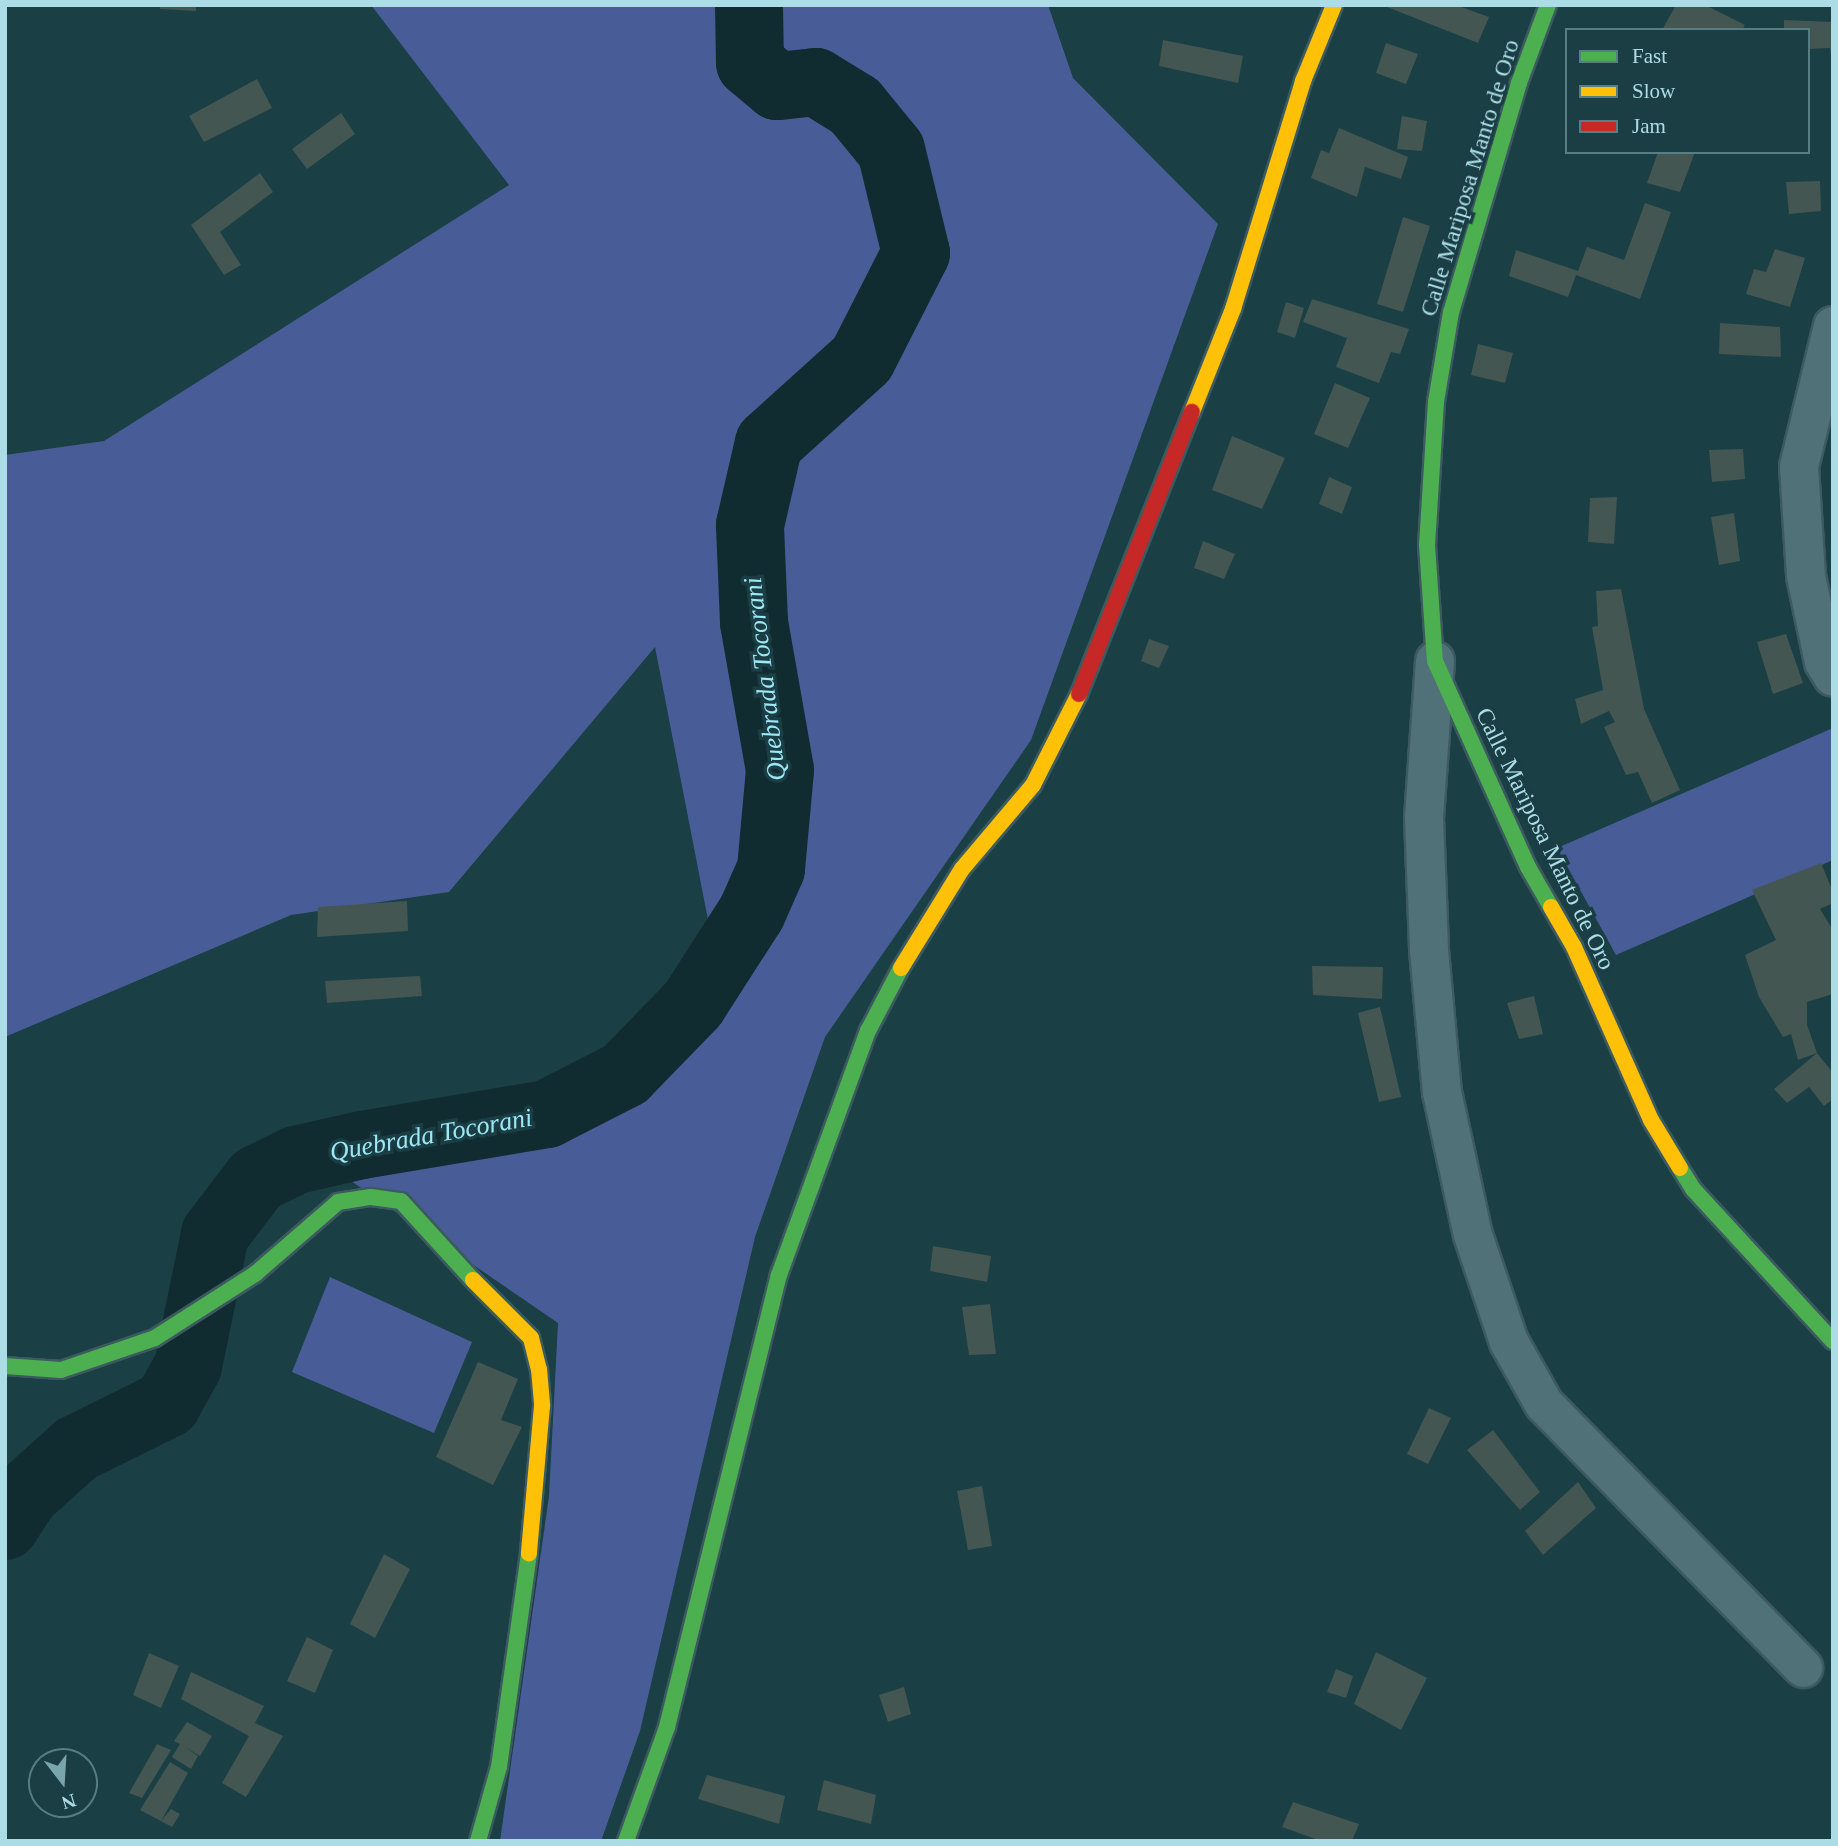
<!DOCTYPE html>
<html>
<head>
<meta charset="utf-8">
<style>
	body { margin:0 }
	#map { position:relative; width:1838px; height:1846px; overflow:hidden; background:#1a3f44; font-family:"Times New Roman",serif }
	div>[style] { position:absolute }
	.green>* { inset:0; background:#485d97 }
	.river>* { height:68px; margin:-34px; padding:0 34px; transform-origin:34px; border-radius:34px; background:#112c30 }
	.building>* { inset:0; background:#445652 }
	.roads { filter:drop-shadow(2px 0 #3c5a5f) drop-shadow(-2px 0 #3c5a5f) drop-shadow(0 2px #3c5a5f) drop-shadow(0 -2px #3c5a5f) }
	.street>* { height:38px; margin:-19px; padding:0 19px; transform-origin:19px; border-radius:19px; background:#4f7177 }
	.fast>* { height:16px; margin:-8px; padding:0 8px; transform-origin:8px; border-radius:8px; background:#4caf50 }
	.slow>* { height:16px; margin:-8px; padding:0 8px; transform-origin:8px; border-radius:8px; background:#ffc107 }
	.jam>* { height:16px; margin:-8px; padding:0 8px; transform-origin:8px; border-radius:8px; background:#c62828 }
	span { translate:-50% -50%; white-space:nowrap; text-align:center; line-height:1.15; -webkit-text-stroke:7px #1b3e45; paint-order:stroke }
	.street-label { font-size:24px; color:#acdde6 }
	.water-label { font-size:26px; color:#9de8f6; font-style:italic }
	.frame { position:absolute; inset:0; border:7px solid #acdde6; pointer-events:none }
	.legend { position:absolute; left:1565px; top:28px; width:245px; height:126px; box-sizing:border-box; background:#1b3e45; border:2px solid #557e85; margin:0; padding:9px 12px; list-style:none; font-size:21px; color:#acdde6 }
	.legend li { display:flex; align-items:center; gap:14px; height:35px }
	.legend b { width:35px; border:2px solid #557e85 }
	.north { position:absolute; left:28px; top:1748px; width:70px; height:70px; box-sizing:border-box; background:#1b3e45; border:2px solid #557e85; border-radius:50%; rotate:163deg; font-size:19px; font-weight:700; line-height:28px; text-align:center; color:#acdde6 }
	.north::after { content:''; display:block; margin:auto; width:24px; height:32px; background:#79a6ad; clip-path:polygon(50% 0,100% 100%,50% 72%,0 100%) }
</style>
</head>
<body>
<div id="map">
	<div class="green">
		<div style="clip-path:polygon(371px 5px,1048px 5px,1073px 78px,1218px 224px,1031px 740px,825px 1037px,755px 1237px,640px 1731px,601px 1841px,500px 1841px,549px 1496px,558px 1323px,319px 1159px,504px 1127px,582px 1087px,649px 1017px,709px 925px,655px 647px,449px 892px,291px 915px,5px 1037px,5px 455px,104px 441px,509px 185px)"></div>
		<div style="clip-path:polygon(1833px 728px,1833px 860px,1616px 955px,1557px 848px)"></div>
		<div style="clip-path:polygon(330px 1277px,472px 1342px,434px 1433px,292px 1372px)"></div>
	</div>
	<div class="river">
		<div style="left:5px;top:1526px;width:38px;rotate:-57deg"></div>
		<div style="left:26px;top:1494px;width:67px;rotate:-42deg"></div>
		<div style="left:76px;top:1449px;width:102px;rotate:-26.3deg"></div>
		<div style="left:167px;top:1404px;width:43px;rotate:-61.1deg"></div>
		<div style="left:188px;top:1366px;width:135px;rotate:-78.4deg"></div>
		<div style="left:215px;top:1234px;width:69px;rotate:-52.6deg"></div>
		<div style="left:257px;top:1179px;width:43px;rotate:-26deg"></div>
		<div style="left:296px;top:1160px;width:68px;rotate:-12.8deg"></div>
		<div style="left:362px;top:1145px;width:188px;rotate:-9.5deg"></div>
		<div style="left:547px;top:1114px;width:88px;rotate:-27.1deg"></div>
		<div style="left:625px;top:1074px;width:98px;rotate:-45.8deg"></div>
		<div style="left:693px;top:1004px;width:109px;rotate:-57.3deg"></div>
		<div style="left:752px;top:912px;width:47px;rotate:-66.2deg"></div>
		<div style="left:771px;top:869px;width:99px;rotate:-84.8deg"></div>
		<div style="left:780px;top:770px;width:150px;rotate:-100deg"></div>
		<div style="left:754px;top:622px;width:97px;rotate:-92.4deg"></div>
		<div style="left:750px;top:525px;width:84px;rotate:-77deg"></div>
		<div style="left:769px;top:443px;width:125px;rotate:-42.1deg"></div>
		<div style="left:862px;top:359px;width:119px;rotate:-63deg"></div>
		<div style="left:916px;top:253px;width:106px;rotate:-103.6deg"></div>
		<div style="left:891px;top:150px;width:57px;rotate:-129.3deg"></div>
		<div style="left:855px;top:106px;width:46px;rotate:-148.4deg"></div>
		<div style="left:816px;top:82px;width:39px;rotate:174deg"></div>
		<div style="left:777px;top:86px;width:35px;rotate:-140deg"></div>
		<div style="left:750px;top:63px;width:58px;rotate:-91deg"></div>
	</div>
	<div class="building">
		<div style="clip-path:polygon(160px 5px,196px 5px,196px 11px,160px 9px)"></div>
		<div style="clip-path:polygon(1382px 5px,1456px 5px,1489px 17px,1478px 43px)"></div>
		<div style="clip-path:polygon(1676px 5px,1705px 5px,1745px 25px,1742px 30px,1662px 30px)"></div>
		<div style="clip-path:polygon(1784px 20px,1833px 22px,1833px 74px,1830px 48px,1808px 49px,1808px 30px,1784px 30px)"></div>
		<div style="clip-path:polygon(1163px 40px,1243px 56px,1238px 83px,1159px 66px)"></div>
		<div style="clip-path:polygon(1386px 43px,1418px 54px,1406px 84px,1376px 73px)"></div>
		<div style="clip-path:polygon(257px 79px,272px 108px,204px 142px,189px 116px)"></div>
		<div style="clip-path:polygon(341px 113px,355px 134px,307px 169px,292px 149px)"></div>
		<div style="clip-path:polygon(1402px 116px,1427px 121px,1422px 151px,1397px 149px)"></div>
		<div style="clip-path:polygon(1339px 128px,1408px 157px,1401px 179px,1365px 167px,1357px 197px,1311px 178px,1321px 150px,1329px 153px)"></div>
		<div style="clip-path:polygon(1658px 152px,1695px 152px,1680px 192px,1647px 183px)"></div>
		<div style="clip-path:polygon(260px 173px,273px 192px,220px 232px,241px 265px,224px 275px,191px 225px)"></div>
		<div style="clip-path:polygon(1820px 181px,1821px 211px,1789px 214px,1786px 182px)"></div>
		<div style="clip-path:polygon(1645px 203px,1671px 212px,1640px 299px,1576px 275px,1568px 297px,1509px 276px,1516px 250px,1578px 271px,1587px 247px,1624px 260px)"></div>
		<div style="clip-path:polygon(1403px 217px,1430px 226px,1403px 312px,1377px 304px)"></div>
		<div style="clip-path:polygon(1775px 249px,1805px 258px,1790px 307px,1746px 294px,1754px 269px,1766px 272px)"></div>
		<div style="clip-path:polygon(1312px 299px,1409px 329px,1400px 354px,1391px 352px,1379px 383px,1336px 367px,1347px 338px,1303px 322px)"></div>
		<div style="clip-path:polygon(1286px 302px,1304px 308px,1295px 338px,1277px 332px)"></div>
		<div style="clip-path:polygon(1720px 323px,1780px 327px,1781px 357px,1719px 354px)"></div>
		<div style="clip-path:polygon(1478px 344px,1513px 353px,1505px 383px,1471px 375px)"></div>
		<div style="clip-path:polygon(1335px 383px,1370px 398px,1348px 448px,1314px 434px)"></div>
		<div style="clip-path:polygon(1232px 436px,1285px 458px,1262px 509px,1212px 490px)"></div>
		<div style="clip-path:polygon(1743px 449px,1745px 479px,1712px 482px,1709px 450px)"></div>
		<div style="clip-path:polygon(1329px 477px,1352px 487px,1342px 514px,1319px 504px)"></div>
		<div style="clip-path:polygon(1617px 497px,1614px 544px,1588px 542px,1590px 498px)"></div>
		<div style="clip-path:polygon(1734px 513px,1740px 561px,1719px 565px,1711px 517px)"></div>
		<div style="clip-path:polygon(1203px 541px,1235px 554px,1224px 579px,1194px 568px)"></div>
		<div style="clip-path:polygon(1621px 589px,1644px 709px,1680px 790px,1652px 803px,1638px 772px,1626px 775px,1604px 727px,1615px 722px,1609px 711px,1581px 724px,1575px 699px,1603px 690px,1592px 627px,1598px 626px,1596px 591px)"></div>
		<div style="clip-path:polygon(1786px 634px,1803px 683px,1773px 694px,1757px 642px)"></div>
		<div style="clip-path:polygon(1149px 639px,1169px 646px,1159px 668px,1141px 661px)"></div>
		<div style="clip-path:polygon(1821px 863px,1833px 892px,1833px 903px,1820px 909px,1833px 930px,1833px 994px,1807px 1002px,1807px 1025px,1817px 1053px,1798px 1060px,1791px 1034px,1783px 1037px,1759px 997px,1745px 955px,1776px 940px,1752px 890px)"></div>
		<div style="clip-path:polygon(407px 901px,408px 931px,317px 937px,318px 907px)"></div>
		<div style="clip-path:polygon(1312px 966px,1383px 967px,1382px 999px,1313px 995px)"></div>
		<div style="clip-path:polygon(420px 976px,422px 996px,327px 1003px,325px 981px)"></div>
		<div style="clip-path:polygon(1534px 996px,1543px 1034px,1519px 1039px,1507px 1003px)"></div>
		<div style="clip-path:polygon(1380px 1007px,1401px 1097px,1379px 1102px,1358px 1013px)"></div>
		<div style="clip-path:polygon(1817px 1053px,1833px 1073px,1833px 1099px,1824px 1106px,1809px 1087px,1787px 1103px,1774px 1089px)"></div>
		<div style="clip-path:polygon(933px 1246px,991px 1256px,987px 1282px,930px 1271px)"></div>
		<div style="clip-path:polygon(990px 1304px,996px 1354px,969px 1355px,962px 1307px)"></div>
		<div style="clip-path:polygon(478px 1362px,518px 1379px,501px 1420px,522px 1427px,493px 1485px,436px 1457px)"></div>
		<div style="clip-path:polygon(1429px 1408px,1451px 1418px,1428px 1464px,1407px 1454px)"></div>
		<div style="clip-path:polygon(1493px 1430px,1540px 1492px,1520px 1510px,1467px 1450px)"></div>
		<div style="clip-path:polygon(1578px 1482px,1596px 1508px,1543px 1555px,1525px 1531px)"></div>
		<div style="clip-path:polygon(982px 1486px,992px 1546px,968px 1550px,957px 1491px)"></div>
		<div style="clip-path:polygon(384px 1554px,410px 1569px,375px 1638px,350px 1624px)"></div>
		<div style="clip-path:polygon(307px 1637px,333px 1650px,315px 1693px,287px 1681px)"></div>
		<div style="clip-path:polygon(1376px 1652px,1427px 1678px,1401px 1730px,1354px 1704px)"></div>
		<div style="clip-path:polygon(149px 1653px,179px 1666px,161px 1708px,133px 1695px)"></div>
		<div style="clip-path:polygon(1336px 1669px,1353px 1676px,1346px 1698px,1327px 1692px)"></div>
		<div style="clip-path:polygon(191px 1672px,264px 1706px,255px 1723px,283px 1736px,246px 1797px,222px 1783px,249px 1736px,181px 1699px)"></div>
		<div style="clip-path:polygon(904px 1687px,911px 1714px,888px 1722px,879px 1695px)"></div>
		<div style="clip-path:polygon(187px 1722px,212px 1736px,200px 1756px,185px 1747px,198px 1756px,191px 1769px,172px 1757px,180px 1744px,174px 1741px)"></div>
		<div style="clip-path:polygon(157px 1744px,171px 1750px,142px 1798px,129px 1793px)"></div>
		<div style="clip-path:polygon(170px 1762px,188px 1773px,161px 1821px,171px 1809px,180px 1814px,172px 1827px,161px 1821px,140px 1810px)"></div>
		<div style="clip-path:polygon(707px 1775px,785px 1796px,779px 1824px,698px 1799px)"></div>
		<div style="clip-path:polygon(824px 1780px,876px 1795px,871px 1824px,817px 1810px)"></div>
		<div style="clip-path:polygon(1293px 1802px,1359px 1824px,1352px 1841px,1321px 1841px,1282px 1827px)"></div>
	</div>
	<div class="roads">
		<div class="street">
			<div style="left:1833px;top:326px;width:145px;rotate:103.6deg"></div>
			<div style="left:1799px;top:467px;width:109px;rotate:86.3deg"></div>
			<div style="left:1806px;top:576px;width:88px;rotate:78.2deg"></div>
			<div style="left:1824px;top:662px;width:17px;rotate:59deg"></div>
			<div style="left:1435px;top:661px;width:157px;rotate:94deg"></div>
			<div style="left:1424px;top:818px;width:132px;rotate:87.8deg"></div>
			<div style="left:1429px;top:950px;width:143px;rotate:84.8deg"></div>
			<div style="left:1442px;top:1092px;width:146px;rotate:77.8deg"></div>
			<div style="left:1473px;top:1235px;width:113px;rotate:71.4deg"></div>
			<div style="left:1509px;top:1342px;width:71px;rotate:60.6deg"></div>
			<div style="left:1544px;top:1404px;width:370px;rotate:45.5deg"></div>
		</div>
		<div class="fast">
			<div style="left:1548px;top:5px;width:83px;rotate:110.4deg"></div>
			<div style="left:1519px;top:83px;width:239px;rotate:106.5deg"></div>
			<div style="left:1451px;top:312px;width:91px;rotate:99.5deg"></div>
			<div style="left:1436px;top:402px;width:143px;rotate:93.6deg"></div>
			<div style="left:1427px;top:545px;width:116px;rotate:86.1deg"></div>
			<div style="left:1435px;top:661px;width:226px;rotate:65.7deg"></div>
			<div style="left:1528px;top:867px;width:46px;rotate:60.1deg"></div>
			<div style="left:1680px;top:1168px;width:25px;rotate:58deg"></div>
			<div style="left:1693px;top:1189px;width:207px;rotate:47.4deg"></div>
			<div style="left:5px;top:1366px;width:56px;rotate:4.1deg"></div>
			<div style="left:61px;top:1370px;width:99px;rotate:-18.8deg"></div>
			<div style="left:155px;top:1338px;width:119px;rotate:-32.6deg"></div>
			<div style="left:255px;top:1274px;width:110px;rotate:-40.9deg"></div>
			<div style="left:338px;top:1202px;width:33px;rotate:-9deg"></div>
			<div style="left:371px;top:1197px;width:30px;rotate:8deg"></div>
			<div style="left:401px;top:1201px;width:107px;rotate:47.7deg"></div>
			<div style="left:478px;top:1841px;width:77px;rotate:-74.2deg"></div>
			<div style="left:499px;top:1767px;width:216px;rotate:-82deg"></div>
			<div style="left:626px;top:1841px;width:121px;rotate:-70.2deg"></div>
			<div style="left:667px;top:1727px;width:466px;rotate:-76.1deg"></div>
			<div style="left:779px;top:1275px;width:260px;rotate:-70deg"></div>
			<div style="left:868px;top:1031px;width:71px;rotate:-62.4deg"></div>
		</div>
		<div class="slow">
			<div style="left:1192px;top:412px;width:111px;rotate:-68.3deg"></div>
			<div style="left:1233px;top:309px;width:239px;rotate:-72.9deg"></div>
			<div style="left:1303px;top:81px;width:82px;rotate:-67.8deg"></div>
			<div style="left:1551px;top:907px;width:46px;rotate:60.1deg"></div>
			<div style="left:1574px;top:947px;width:189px;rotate:66deg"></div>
			<div style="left:1651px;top:1120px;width:56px;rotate:58.9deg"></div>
			<div style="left:901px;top:968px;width:116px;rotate:-58.4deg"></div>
			<div style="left:962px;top:869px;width:110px;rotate:-49.8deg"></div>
			<div style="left:1033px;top:785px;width:102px;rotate:-63.2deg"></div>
			<div style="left:473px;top:1280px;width:82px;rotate:45deg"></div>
			<div style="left:531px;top:1338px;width:32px;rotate:76deg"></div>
			<div style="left:539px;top:1369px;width:37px;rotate:85deg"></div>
			<div style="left:542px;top:1406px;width:148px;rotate:95.1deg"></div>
		</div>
		<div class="jam">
			<div style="left:1079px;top:694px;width:304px;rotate:-68.2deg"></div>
		</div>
	</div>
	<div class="street-label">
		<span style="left:1470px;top:178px;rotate:-73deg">Calle Mariposa Manto de Oro</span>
		<span style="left:1545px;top:839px;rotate:64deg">Calle Mariposa Manto de Oro</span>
	</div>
	<div class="water-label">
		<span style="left:765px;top:679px;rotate:-97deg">Quebrada Tocorani</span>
		<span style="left:431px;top:1135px;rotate:-10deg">Quebrada Tocorani</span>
	</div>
	<div class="frame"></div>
	<ul class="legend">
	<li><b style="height:9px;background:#4caf50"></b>Fast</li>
	<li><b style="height:9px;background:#ffc107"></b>Slow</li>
	<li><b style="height:9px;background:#c62828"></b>Jam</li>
	</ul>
	<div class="north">N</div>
</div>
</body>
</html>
